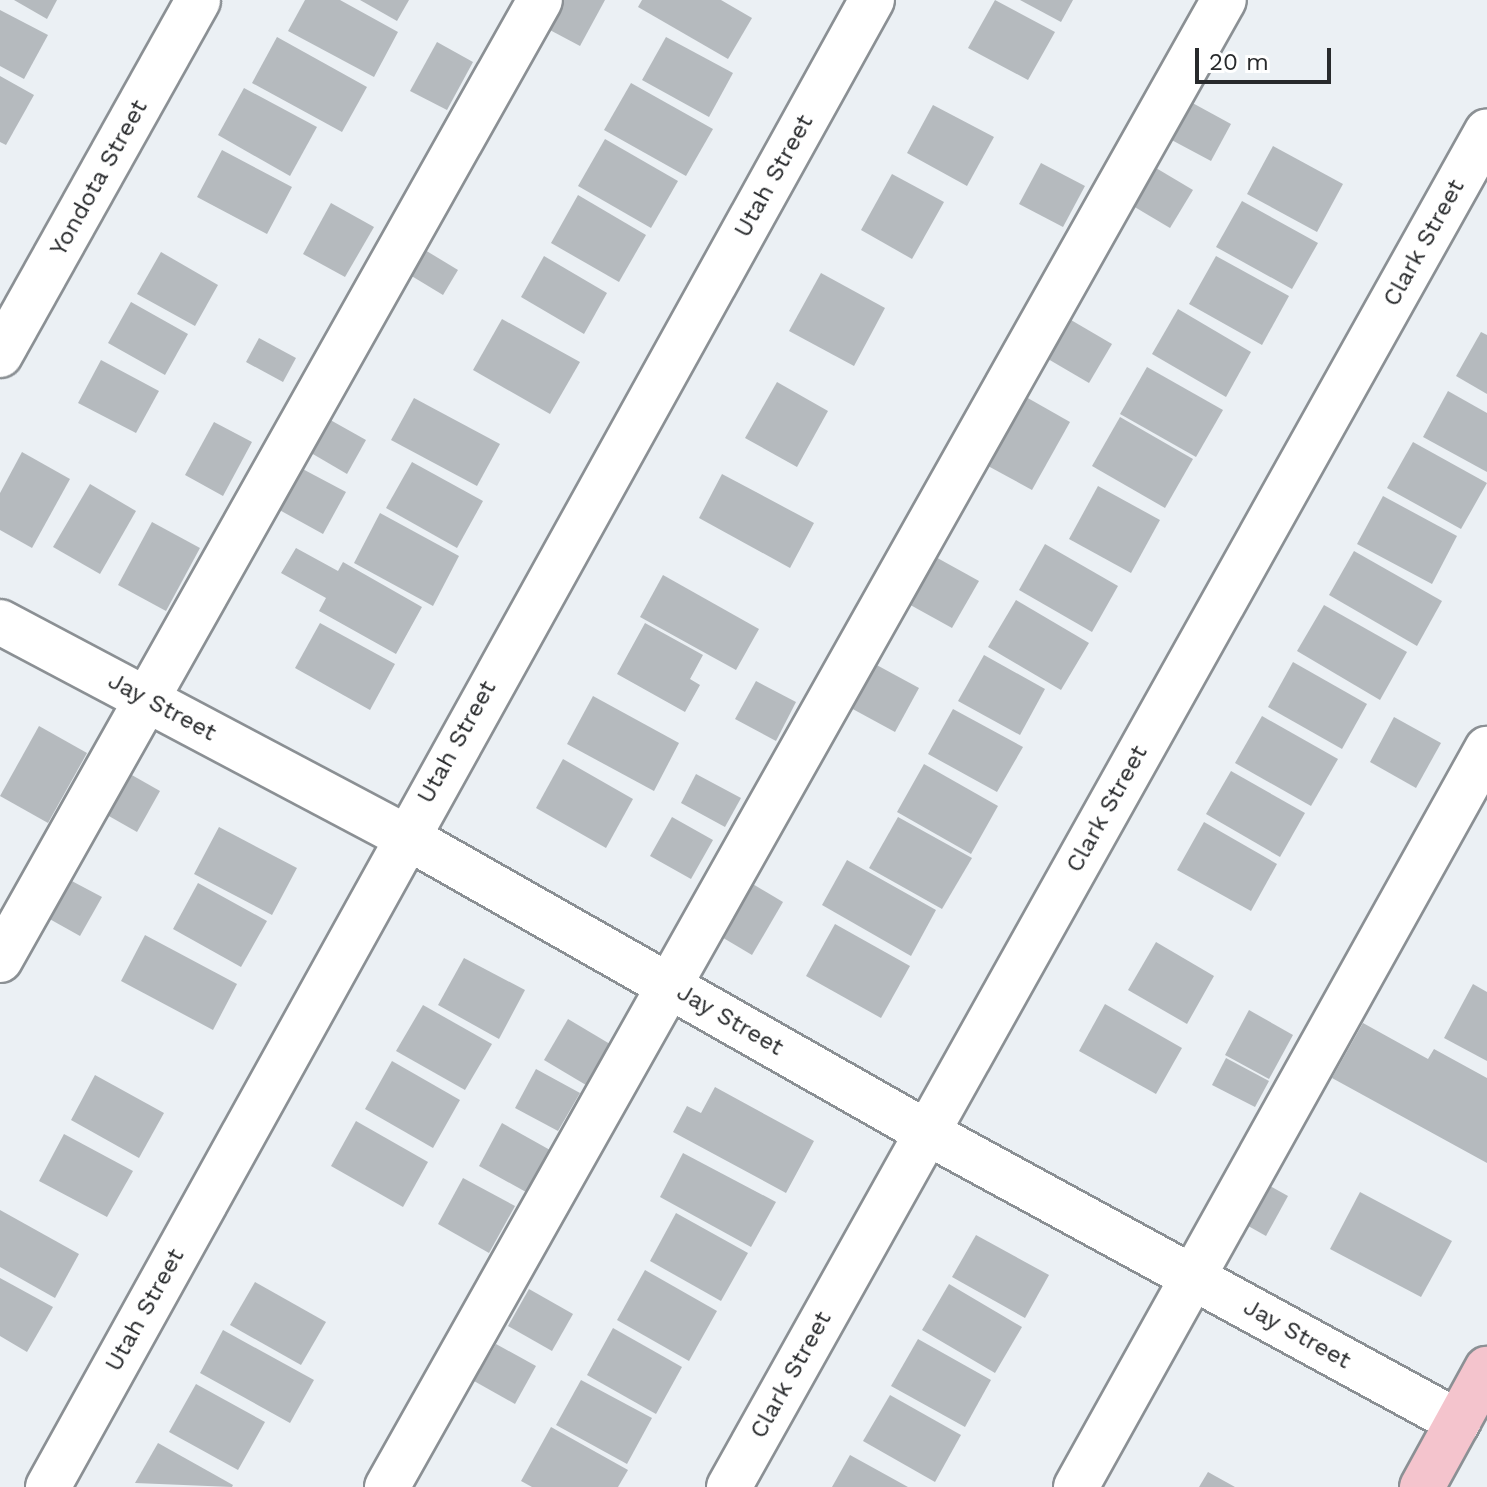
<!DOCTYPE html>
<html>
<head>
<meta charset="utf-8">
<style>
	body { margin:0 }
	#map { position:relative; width:1487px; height:1487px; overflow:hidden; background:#ebf0f4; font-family:"Work Sans",sans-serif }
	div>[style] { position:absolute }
	.building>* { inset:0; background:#b5babe }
	.roads { filter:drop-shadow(2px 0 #8b9094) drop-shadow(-2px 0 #8b9094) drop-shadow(0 2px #8b9094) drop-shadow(0 -2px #8b9094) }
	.minor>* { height:44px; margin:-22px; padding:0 22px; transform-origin:22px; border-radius:22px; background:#fff }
	.major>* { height:44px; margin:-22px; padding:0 22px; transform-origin:22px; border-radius:22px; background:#f4c4cd }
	span { translate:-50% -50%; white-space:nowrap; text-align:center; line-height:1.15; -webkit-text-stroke:8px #fff; paint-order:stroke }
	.street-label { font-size:24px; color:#282a2c }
	.scale { position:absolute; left:1195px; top:48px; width:136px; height:36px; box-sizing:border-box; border:4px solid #282a2c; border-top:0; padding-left:10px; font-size:24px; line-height:28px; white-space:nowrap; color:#282a2c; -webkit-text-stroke:6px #fff; paint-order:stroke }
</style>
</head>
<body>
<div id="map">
	<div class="building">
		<div style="clip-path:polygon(14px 0,57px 0,47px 19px)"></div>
		<div style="clip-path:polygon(305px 0,340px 0,398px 32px,374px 77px,288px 31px)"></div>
		<div style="clip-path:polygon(360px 0,409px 0,397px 21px)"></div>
		<div style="clip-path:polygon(563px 0,605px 0,580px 46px,548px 29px)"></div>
		<div style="clip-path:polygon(642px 0,721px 0,752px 18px,728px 59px,638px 7px)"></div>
		<div style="clip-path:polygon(995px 0,1055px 32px,1028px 80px,968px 48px)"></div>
		<div style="clip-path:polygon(1020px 0,1073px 0,1061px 22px)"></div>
		<div style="clip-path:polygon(0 10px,48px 35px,24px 79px,0 66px)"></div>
		<div style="clip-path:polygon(277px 37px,367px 87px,342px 132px,252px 83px)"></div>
		<div style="clip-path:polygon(666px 37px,733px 73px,709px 117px,642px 80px)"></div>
		<div style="clip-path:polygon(437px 42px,473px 62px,447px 110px,410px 91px)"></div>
		<div style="clip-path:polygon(0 76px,34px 95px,6px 145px,0 142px)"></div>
		<div style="clip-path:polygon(631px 83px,713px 129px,686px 176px,604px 130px)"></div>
		<div style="clip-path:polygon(244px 88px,317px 127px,290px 176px,218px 135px)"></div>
		<div style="clip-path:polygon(1187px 100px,1231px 124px,1211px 161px,1166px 137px)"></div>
		<div style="clip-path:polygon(933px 105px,994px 137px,967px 186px,907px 153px)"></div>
		<div style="clip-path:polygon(605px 139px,678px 181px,651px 228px,578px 186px)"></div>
		<div style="clip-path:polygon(1273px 146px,1343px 184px,1317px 232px,1247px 194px)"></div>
		<div style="clip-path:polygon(222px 150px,292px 187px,267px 234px,197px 197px)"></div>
		<div style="clip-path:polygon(1041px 163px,1085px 186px,1063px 227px,1019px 204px)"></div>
		<div style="clip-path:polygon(1156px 168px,1193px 190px,1170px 228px,1133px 206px)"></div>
		<div style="clip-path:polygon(892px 174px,944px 202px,912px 259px,861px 230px)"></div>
		<div style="clip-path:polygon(578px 195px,646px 235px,619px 282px,551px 243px)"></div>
		<div style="clip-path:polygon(1242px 201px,1318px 243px,1292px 289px,1216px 247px)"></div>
		<div style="clip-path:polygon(331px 203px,374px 227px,345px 277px,303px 254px)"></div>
		<div style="clip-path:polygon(420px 247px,458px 270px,443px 295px,405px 272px)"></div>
		<div style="clip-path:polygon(161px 252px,218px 285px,195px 326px,137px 294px)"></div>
		<div style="clip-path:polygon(544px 256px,607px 293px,584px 334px,521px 297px)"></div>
		<div style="clip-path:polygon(1216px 256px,1289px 296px,1262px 345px,1189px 304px)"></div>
		<div style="clip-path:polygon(821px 273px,885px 308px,854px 366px,789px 331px)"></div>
		<div style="clip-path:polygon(131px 302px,188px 334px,165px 375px,108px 343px)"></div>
		<div style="clip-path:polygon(1178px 309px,1251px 352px,1226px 397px,1152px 354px)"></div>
		<div style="clip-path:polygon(502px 319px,580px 362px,550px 414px,473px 370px)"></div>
		<div style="clip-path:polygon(1071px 320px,1112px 344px,1089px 383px,1048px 359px)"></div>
		<div style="clip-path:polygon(1481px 332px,1487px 335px,1487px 394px,1456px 376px)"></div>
		<div style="clip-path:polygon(259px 338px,296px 358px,283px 382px,246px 362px)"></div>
		<div style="clip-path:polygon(101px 360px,159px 391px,136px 433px,78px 403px)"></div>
		<div style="clip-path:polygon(1147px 367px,1223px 410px,1196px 457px,1120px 414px)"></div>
		<div style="clip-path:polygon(777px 382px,828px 411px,797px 467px,745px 438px)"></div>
		<div style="clip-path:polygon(1448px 391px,1487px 413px,1487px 472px,1423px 437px)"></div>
		<div style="clip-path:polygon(1026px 397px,1070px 422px,1032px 490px,988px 466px)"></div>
		<div style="clip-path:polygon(414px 398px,500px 444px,477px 486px,391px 440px)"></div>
		<div style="clip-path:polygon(325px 417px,366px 440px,347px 474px,306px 450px)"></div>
		<div style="clip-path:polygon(1120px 417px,1193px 459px,1165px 508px,1092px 466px)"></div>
		<div style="clip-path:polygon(214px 422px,252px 442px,223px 496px,185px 475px)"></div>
		<div style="clip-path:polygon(1413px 442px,1487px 483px,1461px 529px,1387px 488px)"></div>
		<div style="clip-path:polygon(22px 452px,70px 479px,32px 548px,0 530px,0 493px)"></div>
		<div style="clip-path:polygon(412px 462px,483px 501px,457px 548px,386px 508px)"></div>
		<div style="clip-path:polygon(297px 466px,346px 492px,323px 534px,274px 507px)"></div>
		<div style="clip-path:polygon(722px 474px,814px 523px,790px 568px,699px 518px)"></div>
		<div style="clip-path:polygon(90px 484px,136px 511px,100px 574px,53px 547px)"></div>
		<div style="clip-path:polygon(1098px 486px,1160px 520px,1131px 573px,1069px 539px)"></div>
		<div style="clip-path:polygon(1383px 496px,1457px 536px,1432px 584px,1357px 544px)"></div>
		<div style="clip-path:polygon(380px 513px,459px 556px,433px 606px,354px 563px)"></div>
		<div style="clip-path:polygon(152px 522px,200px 548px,166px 611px,118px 585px)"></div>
		<div style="clip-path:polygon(1045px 544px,1118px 586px,1092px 632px,1019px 590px)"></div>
		<div style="clip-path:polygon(296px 548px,338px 571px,343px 562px,422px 607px,396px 654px,319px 611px,326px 598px,281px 573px)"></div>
		<div style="clip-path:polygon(1354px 551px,1442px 601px,1417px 646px,1329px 595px)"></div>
		<div style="clip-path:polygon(932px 555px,979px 581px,952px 628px,905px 602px)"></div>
		<div style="clip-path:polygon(663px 575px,759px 629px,736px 670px,640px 617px)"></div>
		<div style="clip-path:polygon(1016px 600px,1089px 643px,1061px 690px,988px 647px)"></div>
		<div style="clip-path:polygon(1324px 605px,1407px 652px,1380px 700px,1297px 651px)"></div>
		<div style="clip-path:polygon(320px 623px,395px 664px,370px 710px,295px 668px)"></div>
		<div style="clip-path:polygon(645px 623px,703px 655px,690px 679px,700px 685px,685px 712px,617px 674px)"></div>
		<div style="clip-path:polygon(984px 655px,1045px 689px,1020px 735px,958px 701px)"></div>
		<div style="clip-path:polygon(1293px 662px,1367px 704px,1342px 749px,1268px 707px)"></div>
		<div style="clip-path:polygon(873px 663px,919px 688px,895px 732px,849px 707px)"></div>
		<div style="clip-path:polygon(756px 681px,796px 702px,776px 741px,735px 719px)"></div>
		<div style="clip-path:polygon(593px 696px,679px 743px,654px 791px,567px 744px)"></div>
		<div style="clip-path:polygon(953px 709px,1023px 747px,997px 792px,928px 754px)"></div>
		<div style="clip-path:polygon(1262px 716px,1338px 759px,1311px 806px,1235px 763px)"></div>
		<div style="clip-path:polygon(1394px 717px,1441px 743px,1416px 788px,1370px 762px)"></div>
		<div style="clip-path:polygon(39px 726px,87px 753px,48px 823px,0 796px)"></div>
		<div style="clip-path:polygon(563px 759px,633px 799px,606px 848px,536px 808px)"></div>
		<div style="clip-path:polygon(924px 764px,998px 806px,971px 854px,897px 812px)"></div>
		<div style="clip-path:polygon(123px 770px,160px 791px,137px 832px,100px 811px)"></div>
		<div style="clip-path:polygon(1231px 771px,1305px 813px,1280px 857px,1206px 814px)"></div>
		<div style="clip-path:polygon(696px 774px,741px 798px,725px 827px,681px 803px)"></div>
		<div style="clip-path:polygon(672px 817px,713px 840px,691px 879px,650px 856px)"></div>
		<div style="clip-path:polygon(898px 817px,972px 858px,942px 909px,869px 868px)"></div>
		<div style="clip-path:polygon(1204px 822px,1277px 864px,1251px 911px,1177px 870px)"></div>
		<div style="clip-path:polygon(219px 827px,297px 868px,272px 915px,194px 874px)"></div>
		<div style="clip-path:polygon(847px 860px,936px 910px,911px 956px,822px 905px)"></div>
		<div style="clip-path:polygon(68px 879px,102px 897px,80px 936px,46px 917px)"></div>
		<div style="clip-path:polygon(746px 880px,783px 902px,752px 955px,715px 933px)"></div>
		<div style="clip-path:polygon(198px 883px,267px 921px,241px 967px,173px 929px)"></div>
		<div style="clip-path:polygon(835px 924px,910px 966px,881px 1018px,806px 976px)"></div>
		<div style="clip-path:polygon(145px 935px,237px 984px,213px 1030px,121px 981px)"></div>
		<div style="clip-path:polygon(1156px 942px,1214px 976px,1187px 1024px,1128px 990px)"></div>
		<div style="clip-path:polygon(464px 958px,525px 990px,499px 1039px,438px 1005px)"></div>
		<div style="clip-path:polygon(1473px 984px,1487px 992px,1487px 1061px,1444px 1038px)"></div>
		<div style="clip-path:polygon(1105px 1004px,1182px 1048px,1156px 1094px,1079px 1051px)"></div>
		<div style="clip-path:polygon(423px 1005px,492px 1044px,465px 1090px,396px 1051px)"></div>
		<div style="clip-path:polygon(1249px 1010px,1293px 1035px,1269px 1079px,1225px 1055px)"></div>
		<div style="clip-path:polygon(568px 1019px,615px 1047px,591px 1088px,544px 1060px)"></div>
		<div style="clip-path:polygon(1363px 1023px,1428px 1059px,1434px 1049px,1487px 1078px,1487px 1163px,1332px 1078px)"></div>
		<div style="clip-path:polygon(1226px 1058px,1269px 1081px,1255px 1107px,1212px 1085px)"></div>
		<div style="clip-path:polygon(392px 1061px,460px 1100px,433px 1148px,365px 1109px)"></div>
		<div style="clip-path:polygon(536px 1069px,580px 1093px,558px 1131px,515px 1108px)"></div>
		<div style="clip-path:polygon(95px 1075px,164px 1113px,139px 1158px,71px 1120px)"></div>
		<div style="clip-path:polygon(715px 1087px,814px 1141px,786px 1193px,673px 1132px,687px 1106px,701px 1113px)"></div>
		<div style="clip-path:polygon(356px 1121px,428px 1162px,403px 1207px,331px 1166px)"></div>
		<div style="clip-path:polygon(502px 1123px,550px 1150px,526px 1192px,479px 1166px)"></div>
		<div style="clip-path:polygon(64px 1134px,133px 1171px,107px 1217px,39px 1181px)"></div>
		<div style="clip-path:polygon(683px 1153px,776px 1202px,751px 1247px,660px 1197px)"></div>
		<div style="clip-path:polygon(463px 1178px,515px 1206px,489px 1253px,438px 1224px)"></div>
		<div style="clip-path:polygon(1256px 1178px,1288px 1196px,1266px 1236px,1234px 1218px)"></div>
		<div style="clip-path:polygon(1360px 1192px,1452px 1241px,1421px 1297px,1330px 1249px)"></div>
		<div style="clip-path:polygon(0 1210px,79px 1254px,55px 1298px,0 1267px)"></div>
		<div style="clip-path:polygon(676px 1213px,748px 1253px,721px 1301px,650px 1261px)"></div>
		<div style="clip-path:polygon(976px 1235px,1049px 1275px,1025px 1318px,952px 1277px)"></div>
		<div style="clip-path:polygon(645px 1270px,717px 1311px,689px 1361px,617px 1320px)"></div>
		<div style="clip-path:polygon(0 1278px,53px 1307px,27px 1352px,0 1336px)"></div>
		<div style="clip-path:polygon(255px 1282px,326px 1322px,301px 1365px,230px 1325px)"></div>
		<div style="clip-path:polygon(949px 1284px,1022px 1327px,995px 1373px,922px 1330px)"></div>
		<div style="clip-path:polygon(529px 1289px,573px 1314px,552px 1351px,508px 1326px)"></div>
		<div style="clip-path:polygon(613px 1328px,682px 1367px,656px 1414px,587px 1375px)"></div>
		<div style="clip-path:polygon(223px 1330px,314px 1380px,290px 1423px,200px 1373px)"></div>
		<div style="clip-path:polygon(918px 1339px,991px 1380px,965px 1427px,891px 1386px)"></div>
		<div style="clip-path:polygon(496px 1344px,536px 1366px,515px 1404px,474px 1381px)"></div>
		<div style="clip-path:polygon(581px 1380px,652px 1418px,627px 1464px,556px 1425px)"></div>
		<div style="clip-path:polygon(196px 1384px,265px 1422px,238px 1470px,169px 1432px)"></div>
		<div style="clip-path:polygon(890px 1395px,961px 1435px,935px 1482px,863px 1441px)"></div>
		<div style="clip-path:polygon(551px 1427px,628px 1470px,618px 1487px,532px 1487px,521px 1481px)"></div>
		<div style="clip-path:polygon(158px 1443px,233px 1485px,232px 1487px,135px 1483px)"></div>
		<div style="clip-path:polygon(850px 1455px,908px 1487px,832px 1487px)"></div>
		<div style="clip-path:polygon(1208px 1472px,1235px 1487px,1199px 1487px)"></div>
	</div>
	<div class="roads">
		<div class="minor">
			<div style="left:0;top:355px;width:406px;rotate:-60.8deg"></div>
			<div style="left:0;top:622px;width:458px;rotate:27.9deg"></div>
			<div style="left:405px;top:836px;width:599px;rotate:29.6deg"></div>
			<div style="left:926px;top:1132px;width:606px;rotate:28.6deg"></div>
			<div style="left:0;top:960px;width:1101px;rotate:-60.64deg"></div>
			<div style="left:48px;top:1487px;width:1700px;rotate:-61.01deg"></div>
			<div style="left:387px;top:1487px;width:1706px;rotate:-60.63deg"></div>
			<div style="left:729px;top:1487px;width:1553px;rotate:-60.79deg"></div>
			<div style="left:1076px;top:1487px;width:845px;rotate:-60.89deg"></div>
		</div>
		<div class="major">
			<div style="left:1422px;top:1487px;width:135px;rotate:-61.2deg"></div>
		</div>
	</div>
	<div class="street-label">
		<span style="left:774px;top:176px;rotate:-61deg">Utah Street</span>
		<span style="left:99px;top:178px;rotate:-61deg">Yondota Street</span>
		<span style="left:1424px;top:243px;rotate:-61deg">Clark Street</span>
		<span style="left:162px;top:707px;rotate:28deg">Jay Street</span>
		<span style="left:457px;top:742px;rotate:-61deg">Utah Street</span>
		<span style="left:1107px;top:809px;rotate:-61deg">Clark Street</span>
		<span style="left:730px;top:1020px;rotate:30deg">Jay Street</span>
		<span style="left:145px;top:1310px;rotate:-61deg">Utah Street</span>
		<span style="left:1297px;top:1334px;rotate:29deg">Jay Street</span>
		<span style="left:791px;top:1375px;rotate:-61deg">Clark Street</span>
	</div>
	<div class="scale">20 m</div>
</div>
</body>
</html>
